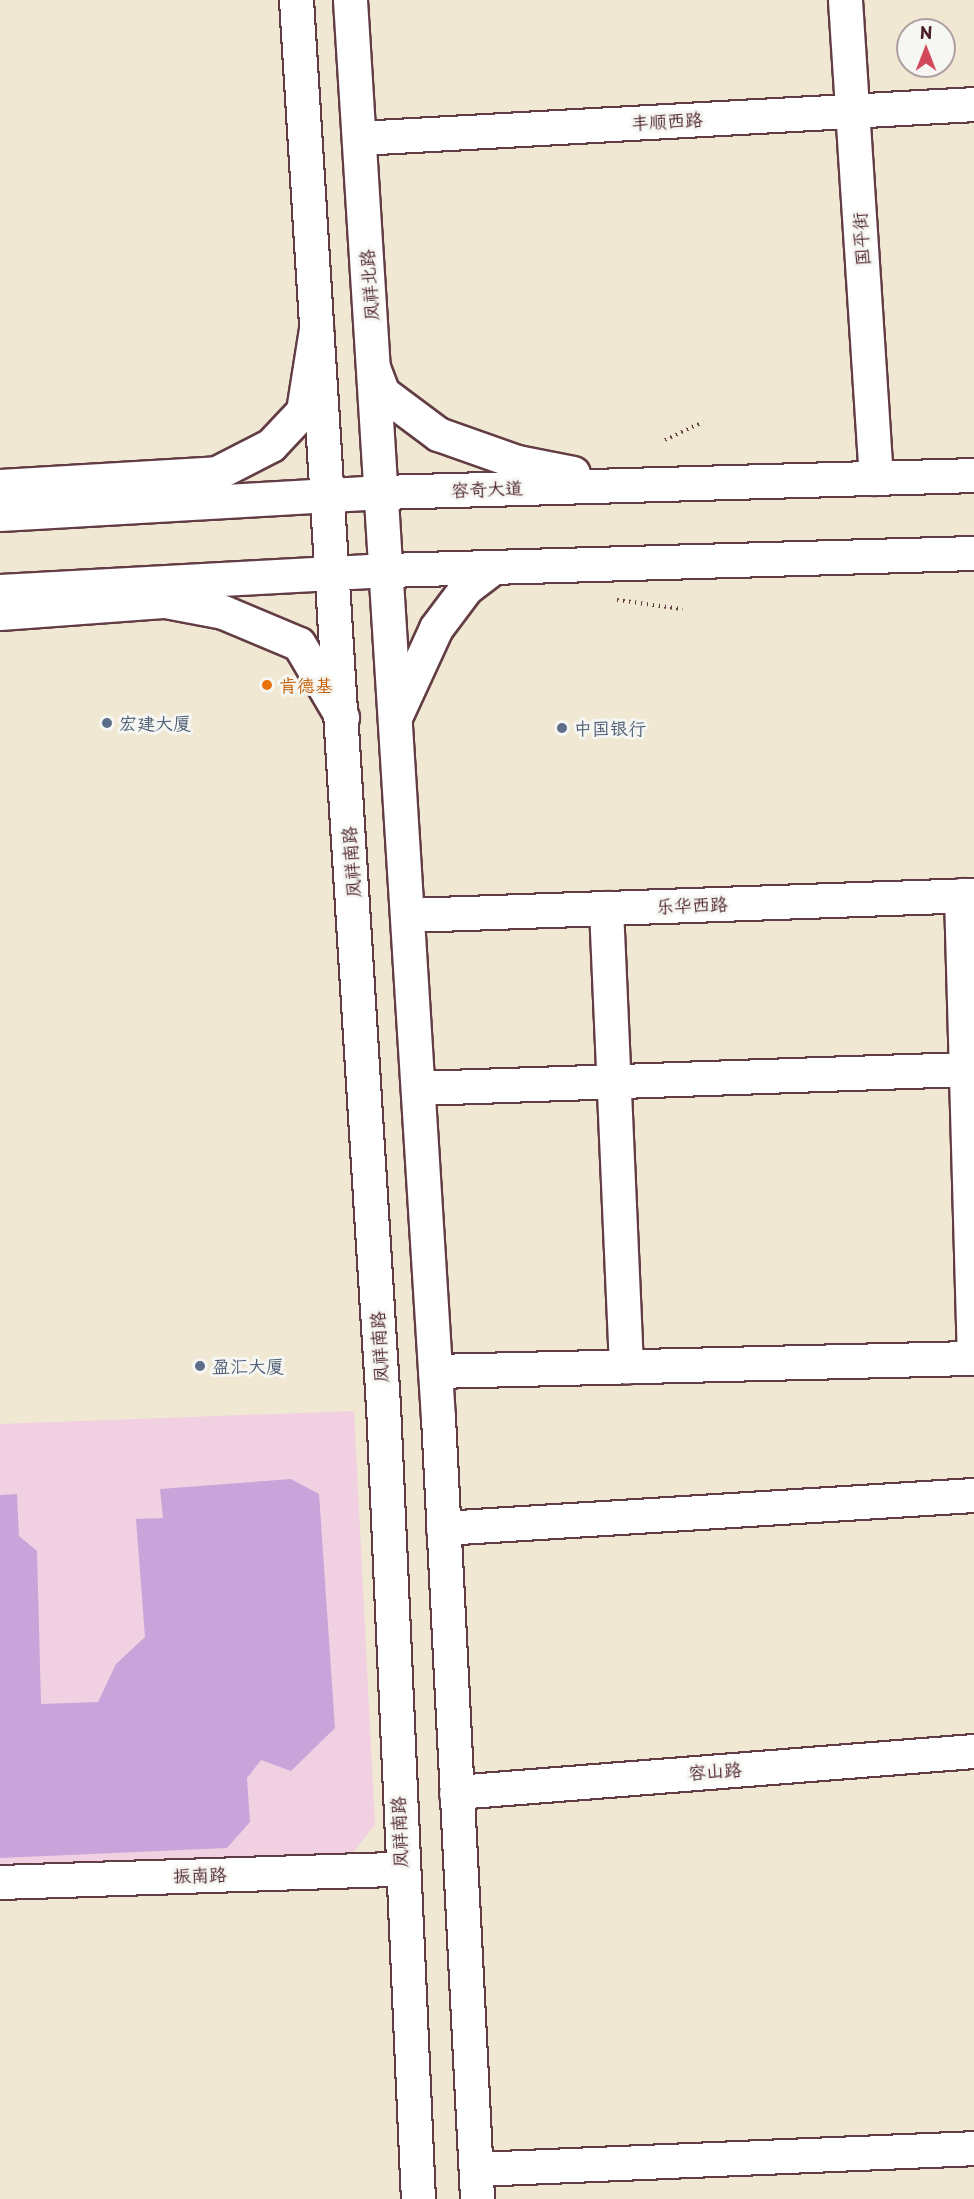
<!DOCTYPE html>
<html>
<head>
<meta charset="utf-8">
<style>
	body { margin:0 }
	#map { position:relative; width:974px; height:2199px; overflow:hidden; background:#f0e8d3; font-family:"Playpen Sans","LXGW WenKai TC",sans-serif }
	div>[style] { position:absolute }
	.built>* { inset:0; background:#f1d0e2 }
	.building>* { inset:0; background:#c8a4da }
	.path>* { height:4px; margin-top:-2px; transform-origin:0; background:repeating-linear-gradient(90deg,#633d44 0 1.5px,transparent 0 6px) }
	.roads { filter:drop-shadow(2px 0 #633d44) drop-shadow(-2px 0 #633d44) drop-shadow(0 2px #633d44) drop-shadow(0 -2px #633d44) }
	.minor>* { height:33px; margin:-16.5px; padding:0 16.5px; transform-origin:16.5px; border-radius:16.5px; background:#fff }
	.major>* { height:33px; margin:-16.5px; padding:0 16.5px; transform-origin:16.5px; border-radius:16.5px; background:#fff }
	.dots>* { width:16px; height:16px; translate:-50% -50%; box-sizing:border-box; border:3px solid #f6f6f2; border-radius:50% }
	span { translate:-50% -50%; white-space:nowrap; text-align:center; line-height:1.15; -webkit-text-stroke:6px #f6f6f2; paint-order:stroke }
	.street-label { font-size:18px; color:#4a1f2b }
	.food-label { font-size:18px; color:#c56008 }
	.left { translate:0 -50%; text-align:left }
	.service-label { font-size:18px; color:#4e5e75 }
	.north { position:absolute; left:896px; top:18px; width:60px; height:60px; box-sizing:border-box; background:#f6f6f2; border:2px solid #b1a0a2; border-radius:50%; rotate:0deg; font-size:16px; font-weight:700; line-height:24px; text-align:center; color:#4a1f2b }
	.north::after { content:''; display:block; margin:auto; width:21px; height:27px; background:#d1495b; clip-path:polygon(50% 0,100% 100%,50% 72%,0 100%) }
</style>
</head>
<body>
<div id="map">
	<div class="built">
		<div style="clip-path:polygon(354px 1411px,375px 1825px,350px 1856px,0 1867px,0 1424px)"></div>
	</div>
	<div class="building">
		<div style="clip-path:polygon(291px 1479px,319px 1494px,335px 1728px,291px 1771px,261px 1760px,247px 1778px,250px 1822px,227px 1848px,0 1858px,0 1495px,17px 1494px,19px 1536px,37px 1551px,41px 1704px,98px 1702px,116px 1664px,145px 1637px,136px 1519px,163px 1518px,160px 1489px)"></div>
	</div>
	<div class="path">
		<div style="left:665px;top:440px;width:42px;rotate:-25.3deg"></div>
		<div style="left:617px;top:600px;width:66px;rotate:7.9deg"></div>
	</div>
	<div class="roads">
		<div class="minor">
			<div style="left:296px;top:0;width:1408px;rotate:86.46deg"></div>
			<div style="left:383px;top:1405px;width:795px;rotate:87.48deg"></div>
			<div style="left:350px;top:0;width:1420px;rotate:86.45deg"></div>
			<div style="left:438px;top:1417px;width:783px;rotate:87.14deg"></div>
			<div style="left:845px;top:0;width:479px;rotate:86.3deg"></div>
			<div style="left:359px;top:138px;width:616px;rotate:-3.16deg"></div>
			<div style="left:0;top:486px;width:217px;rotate:-3.4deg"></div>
			<div style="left:0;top:613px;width:163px;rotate:-4.2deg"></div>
			<div style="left:961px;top:895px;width:463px;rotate:88.4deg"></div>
			<div style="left:606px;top:908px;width:459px;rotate:87.5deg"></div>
			<div style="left:409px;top:915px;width:565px;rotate:-2.03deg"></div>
			<div style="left:419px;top:1088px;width:546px;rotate:-1.99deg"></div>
			<div style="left:435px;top:1371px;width:536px;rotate:-1.39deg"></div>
			<div style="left:443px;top:1528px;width:532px;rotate:-3.56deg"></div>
			<div style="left:456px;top:1792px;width:520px;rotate:-4.53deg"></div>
			<div style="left:0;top:1882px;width:400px;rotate:-1.9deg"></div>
			<div style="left:476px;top:2169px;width:498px;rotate:-2.4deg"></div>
		</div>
		<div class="major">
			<div style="left:374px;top:370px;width:25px;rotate:69deg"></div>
			<div style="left:383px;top:393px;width:69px;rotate:36.7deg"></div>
			<div style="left:438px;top:434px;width:84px;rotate:19.5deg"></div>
			<div style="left:517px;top:462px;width:57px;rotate:11.1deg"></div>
			<div style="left:166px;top:499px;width:118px;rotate:-27.2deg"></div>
			<div style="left:271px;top:445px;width:47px;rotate:-46.7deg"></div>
			<div style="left:303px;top:411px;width:83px;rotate:-81deg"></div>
			<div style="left:0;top:514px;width:383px;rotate:-3.3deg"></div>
			<div style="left:382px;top:492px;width:592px;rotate:-1.64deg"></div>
			<div style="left:0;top:591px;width:388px;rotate:-3.1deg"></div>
			<div style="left:387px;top:570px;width:587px;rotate:-1.66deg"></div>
			<div style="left:139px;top:596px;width:86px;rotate:10.8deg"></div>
			<div style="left:223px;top:612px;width:82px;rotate:22.8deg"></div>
			<div style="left:299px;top:644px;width:85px;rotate:59.5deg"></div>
			<div style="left:396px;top:715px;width:96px;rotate:-65.3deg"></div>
			<div style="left:436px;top:628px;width:50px;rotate:-53.1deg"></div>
			<div style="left:466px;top:588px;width:35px;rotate:-37deg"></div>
		</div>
	</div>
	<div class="dots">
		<div style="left:267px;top:685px;background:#e8710a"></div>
		<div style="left:107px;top:723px;background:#5c6f8a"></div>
		<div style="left:562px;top:728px;background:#5c6f8a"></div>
		<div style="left:200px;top:1366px;background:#5c6f8a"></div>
	</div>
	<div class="street-label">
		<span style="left:667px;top:121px;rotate:-3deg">丰顺西路</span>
		<span style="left:861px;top:239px;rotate:-94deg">国平街</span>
		<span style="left:369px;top:285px;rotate:-94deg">凤祥北路</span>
		<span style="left:487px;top:489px;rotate:-2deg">容奇大道</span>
		<span style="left:351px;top:862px;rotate:-94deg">凤祥南路</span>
		<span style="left:692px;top:905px;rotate:-2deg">乐华西路</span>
		<span style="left:379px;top:1347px;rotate:-93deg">凤祥南路</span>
		<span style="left:715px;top:1771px;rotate:-4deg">容山路</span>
		<span style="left:399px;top:1832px;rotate:-92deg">凤祥南路</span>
		<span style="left:200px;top:1875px;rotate:-2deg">振南路</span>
	</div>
	<div class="food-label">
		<span class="left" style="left:279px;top:685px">肯德基</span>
	</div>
	<div class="service-label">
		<span class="left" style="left:119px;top:723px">宏建大厦</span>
		<span class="left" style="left:574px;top:728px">中国银行</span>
		<span class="left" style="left:212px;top:1366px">盈汇大厦</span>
	</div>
	<div class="north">N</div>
</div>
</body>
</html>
